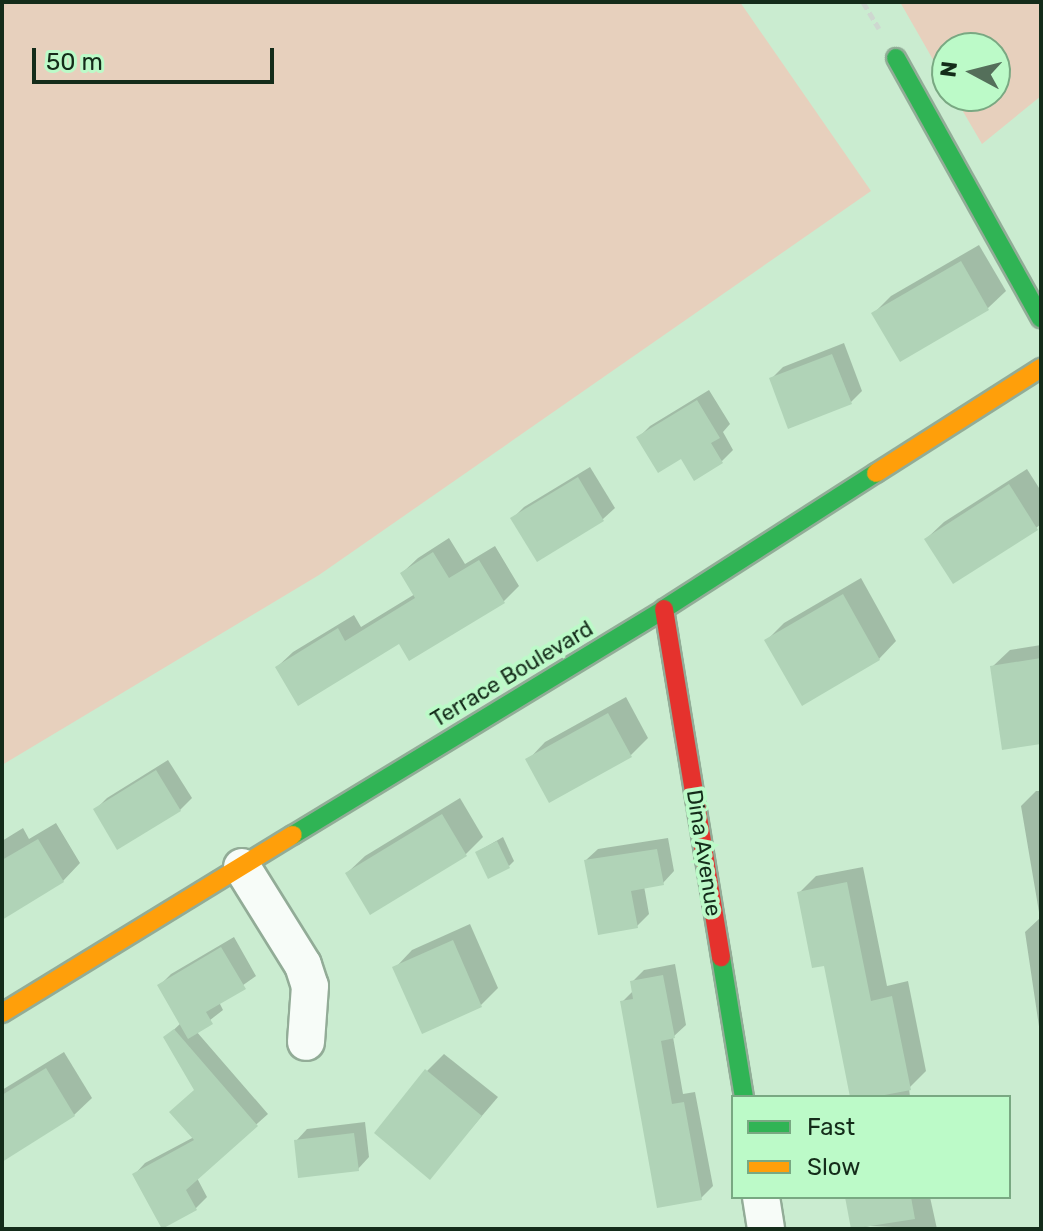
<!DOCTYPE html>
<html>
<head>
<meta charset="utf-8">
<style>
	body { margin:0 }
	#map { position:relative; width:1043px; height:1231px; overflow:hidden; background:#caecd0; font-family:Rubik,sans-serif }
	div>[style] { position:absolute }
	.green>* { inset:0; background:#e7d0bd }
	.shadow>* { inset:0; background:#0003 }
	.building>* { inset:0; background:#b0d3b7 }
	.path>* { height:5px; margin-top:-2.5px; transform-origin:0; background:repeating-linear-gradient(90deg,#ced8d0 0 8px,transparent 0 12px) }
	.roads { filter:drop-shadow(2px 0 #92ac97) drop-shadow(-2px 0 #92ac97) drop-shadow(0 2px #92ac97) drop-shadow(0 -2px #92ac97) }
	.street>* { height:36px; margin:-18px; padding:0 18px; transform-origin:18px; border-radius:18px; background:#f7fcf8 }
	.fast>* { height:18px; margin:-9px; padding:0 9px; transform-origin:9px; border-radius:9px; background:#30b455 }
	.slow>* { height:18px; margin:-9px; padding:0 9px; transform-origin:9px; border-radius:9px; background:#ff9f0a }
	.jam>* { height:18px; margin:-9px; padding:0 9px; transform-origin:9px; border-radius:9px; background:#e5322d }
	span { translate:-50% -50%; white-space:nowrap; text-align:center; line-height:1.15; -webkit-text-stroke:8px #bcfac8; paint-order:stroke }
	.street-label { font-size:22px; color:#142c1a }
	.frame { position:absolute; inset:0; border:4px solid #142c1a; pointer-events:none }
	.legend { position:absolute; left:731px; top:1095px; width:280px; height:104px; box-sizing:border-box; background:#bcfac8; border:2px solid #79a882; margin:0; padding:10px 14px; list-style:none; font-size:24px; color:#142c1a }
	.legend li { display:flex; align-items:center; gap:16px; height:40px }
	.legend b { width:40px; border:2px solid #79a882 }
	.north { position:absolute; left:931px; top:32px; width:80px; height:80px; box-sizing:border-box; background:#bcfac8; border:2px solid #79a882; border-radius:50%; rotate:277deg; font-size:22px; font-weight:700; line-height:32px; text-align:center; color:#142c1a }
	.north::after { content:''; display:block; margin:auto; width:28px; height:36px; background:#546f5a; clip-path:polygon(50% 0,100% 100%,50% 72%,0 100%) }
	.scale { position:absolute; left:32px; top:48px; width:242px; height:36px; box-sizing:border-box; border:4px solid #142c1a; border-top:0; padding-left:10px; font-size:24px; line-height:28px; white-space:nowrap; color:#142c1a; -webkit-text-stroke:6px #bcfac8; paint-order:stroke }
</style>
</head>
<body>
<div id="map">
	<div class="green">
		<div style="clip-path:polygon(2px 2px,740px 2px,871px 191px,319px 575px,2px 765px)"></div>
		<div style="clip-path:polygon(900px 2px,1041px 2px,1041px 96px,982px 144px,954px 96px,995px 96px,995px 48px,947px 48px,947px 84px)"></div>
	</div>
	<div class="shadow">
		<div style="clip-path:polygon(979px 245px,1006px 291px,988px 308px,901px 360px,874px 313px,891px 296px)"></div>
		<div style="clip-path:polygon(844px 343px,862px 391px,850px 403px,772px 378px,783px 367px)"></div>
		<div style="clip-path:polygon(709px 390px,730px 424px,723px 432px,733px 450px,722px 461px,639px 437px,650px 426px)"></div>
		<div style="clip-path:polygon(590px 467px,615px 508px,603px 519px,538px 559px,513px 518px,524px 507px)"></div>
		<div style="clip-path:polygon(1027px 469px,1041px 491px,1041px 524px,1036px 528px,926px 539px,944px 522px)"></div>
		<div style="clip-path:polygon(449px 538px,465px 564px,495px 546px,519px 586px,504px 601px,399px 641px,277px 667px,293px 652px,354px 615px,361px 627px,415px 594px,402px 573px,418px 558px)"></div>
		<div style="clip-path:polygon(861px 578px,896px 641px,879px 659px,767px 640px,784px 623px)"></div>
		<div style="clip-path:polygon(1041px 645px,1041px 742px,992px 667px,1010px 650px)"></div>
		<div style="clip-path:polygon(626px 697px,648px 738px,631px 755px,550px 800px,528px 760px,545px 742px)"></div>
		<div style="clip-path:polygon(168px 760px,192px 798px,180px 810px,95px 810px,107px 798px)"></div>
		<div style="clip-path:polygon(1036px 791px,1041px 791px,1041px 1040px,1025px 932px,1040px 918px,1021px 806px)"></div>
		<div style="clip-path:polygon(460px 798px,483px 837px,466px 854px,347px 873px,365px 856px)"></div>
		<div style="clip-path:polygon(56px 823px,80px 863px,63px 881px,2px 918px,2px 841px,23px 828px,29px 839px)"></div>
		<div style="clip-path:polygon(503px 837px,514px 861px,509px 866px,477px 852px)"></div>
		<div style="clip-path:polygon(668px 838px,674px 871px,663px 883px,644px 886px,649px 914px,637px 926px,586px 860px,598px 849px)"></div>
		<div style="clip-path:polygon(863px 867px,887px 986px,908px 981px,926px 1071px,909px 1088px,910px 1097px,852px 1097px,826px 963px,799px 893px,816px 876px)"></div>
		<div style="clip-path:polygon(470px 924px,498px 988px,481px 1005px,395px 968px,412px 950px)"></div>
		<div style="clip-path:polygon(234px 937px,256px 976px,219px 1002px,223px 1010px,196px 1031px,268px 1114px,197px 1178px,207px 1197px,196px 1208px,163px 1227px,134px 1175px,145px 1163px,194px 1137px,196px 1089px,165px 1038px,181px 1023px,160px 985px,171px 974px)"></div>
		<div style="clip-path:polygon(675px 964px,686px 1025px,673px 1037px,683px 1094px,695px 1092px,713px 1186px,701px 1198px,622px 1002px,634px 990px,632px 982px,644px 970px)"></div>
		<div style="clip-path:polygon(64px 1052px,92px 1098px,74px 1115px,2px 1159px,2px 1090px)"></div>
		<div style="clip-path:polygon(444px 1054px,498px 1097px,430px 1177px,427px 1071px)"></div>
		<div style="clip-path:polygon(365px 1122px,369px 1157px,358px 1169px,296px 1141px,307px 1129px)"></div>
		<div style="clip-path:polygon(847px 1197px,930px 1197px,937px 1229px,870px 1226px,853px 1229px)"></div>
	</div>
	<div class="building">
		<div style="clip-path:polygon(961px 261px,989px 310px,900px 362px,871px 313px)"></div>
		<div style="clip-path:polygon(832px 354px,852px 404px,788px 429px,769px 378px)"></div>
		<div style="clip-path:polygon(697px 400px,720px 438px,711px 443px,723px 463px,694px 481px,681px 459px,658px 473px,636px 437px)"></div>
		<div style="clip-path:polygon(578px 477px,604px 521px,537px 562px,510px 518px)"></div>
		<div style="clip-path:polygon(1009px 484px,1038px 530px,953px 584px,924px 539px)"></div>
		<div style="clip-path:polygon(433px 552px,449px 578px,479px 560px,505px 603px,409px 661px,399px 644px,298px 706px,275px 667px,338px 628px,345px 641px,415px 598px,400px 573px)"></div>
		<div style="clip-path:polygon(843px 594px,880px 660px,802px 706px,764px 640px)"></div>
		<div style="clip-path:polygon(1041px 658px,1041px 744px,1002px 750px,990px 666px)"></div>
		<div style="clip-path:polygon(608px 713px,632px 757px,549px 803px,525px 759px)"></div>
		<div style="clip-path:polygon(156px 770px,181px 811px,117px 850px,93px 809px)"></div>
		<div style="clip-path:polygon(442px 814px,467px 856px,370px 915px,345px 873px)"></div>
		<div style="clip-path:polygon(38px 839px,64px 882px,2px 920px,2px 860px)"></div>
		<div style="clip-path:polygon(497px 841px,510px 868px,488px 879px,475px 852px)"></div>
		<div style="clip-path:polygon(657px 849px,664px 885px,631px 891px,638px 928px,598px 935px,584px 860px)"></div>
		<div style="clip-path:polygon(847px 882px,871px 1001px,892px 996px,911px 1090px,874px 1097px,850px 1097px,824px 966px,812px 968px,797px 892px)"></div>
		<div style="clip-path:polygon(453px 940px,482px 1007px,422px 1034px,392px 967px)"></div>
		<div style="clip-path:polygon(221px 947px,246px 989px,206px 1012px,213px 1024px,188px 1039px,157px 985px)"></div>
		<div style="clip-path:polygon(663px 975px,675px 1038px,661px 1041px,672px 1104px,684px 1102px,702px 1200px,657px 1208px,620px 1001px,633px 999px,630px 981px)"></div>
		<div style="clip-path:polygon(174px 1029px,258px 1126px,186px 1190px,197px 1210px,162px 1229px,132px 1174px,194px 1140px,169px 1112px,194px 1090px,163px 1037px)"></div>
		<div style="clip-path:polygon(46px 1068px,75px 1116px,2px 1162px,2px 1095px)"></div>
		<div style="clip-path:polygon(425px 1069px,482px 1116px,430px 1180px,374px 1133px)"></div>
		<div style="clip-path:polygon(354px 1133px,359px 1171px,298px 1178px,294px 1140px)"></div>
		<div style="clip-path:polygon(845px 1197px,911px 1197px,915px 1219px,851px 1229px)"></div>
	</div>
	<div class="path">
		<div style="left:863px;top:2px;width:31px;rotate:59deg"></div>
	</div>
	<div class="roads">
		<div class="street">
			<div style="left:242px;top:867px;width:115px;rotate:58.1deg"></div>
			<div style="left:303px;top:965px;width:22px;rotate:72deg"></div>
			<div style="left:310px;top:986px;width:56px;rotate:94.1deg"></div>
			<div style="left:761px;top:1197px;width:32px;rotate:81deg"></div>
		</div>
		<div class="fast">
			<div style="left:896px;top:58px;width:298px;rotate:60.9deg"></div>
			<div style="left:293px;top:835px;width:434px;rotate:-31.3deg"></div>
			<div style="left:664px;top:609px;width:252px;rotate:-32.7deg"></div>
			<div style="left:721px;top:957px;width:142px;rotate:80.7deg"></div>
		</div>
		<div class="slow">
			<div style="left:876px;top:473px;width:196px;rotate:-32.5deg"></div>
			<div style="left:2px;top:1013px;width:341px;rotate:-31.5deg"></div>
		</div>
		<div class="jam">
			<div style="left:664px;top:609px;width:353px;rotate:80.7deg"></div>
		</div>
	</div>
	<div class="street-label">
		<span style="left:512px;top:674px;rotate:-31deg">Terrace Boulevard</span>
		<span style="left:704px;top:853px;rotate:81deg">Dina Avenue</span>
	</div>
	<div class="frame"></div>
	<ul class="legend">
	<li><b style="height:10px;background:#30b455"></b>Fast</li>
	<li><b style="height:10px;background:#ff9f0a"></b>Slow</li>
	</ul>
	<div class="north">N</div>
	<div class="scale">50 m</div>
</div>
</body>
</html>
